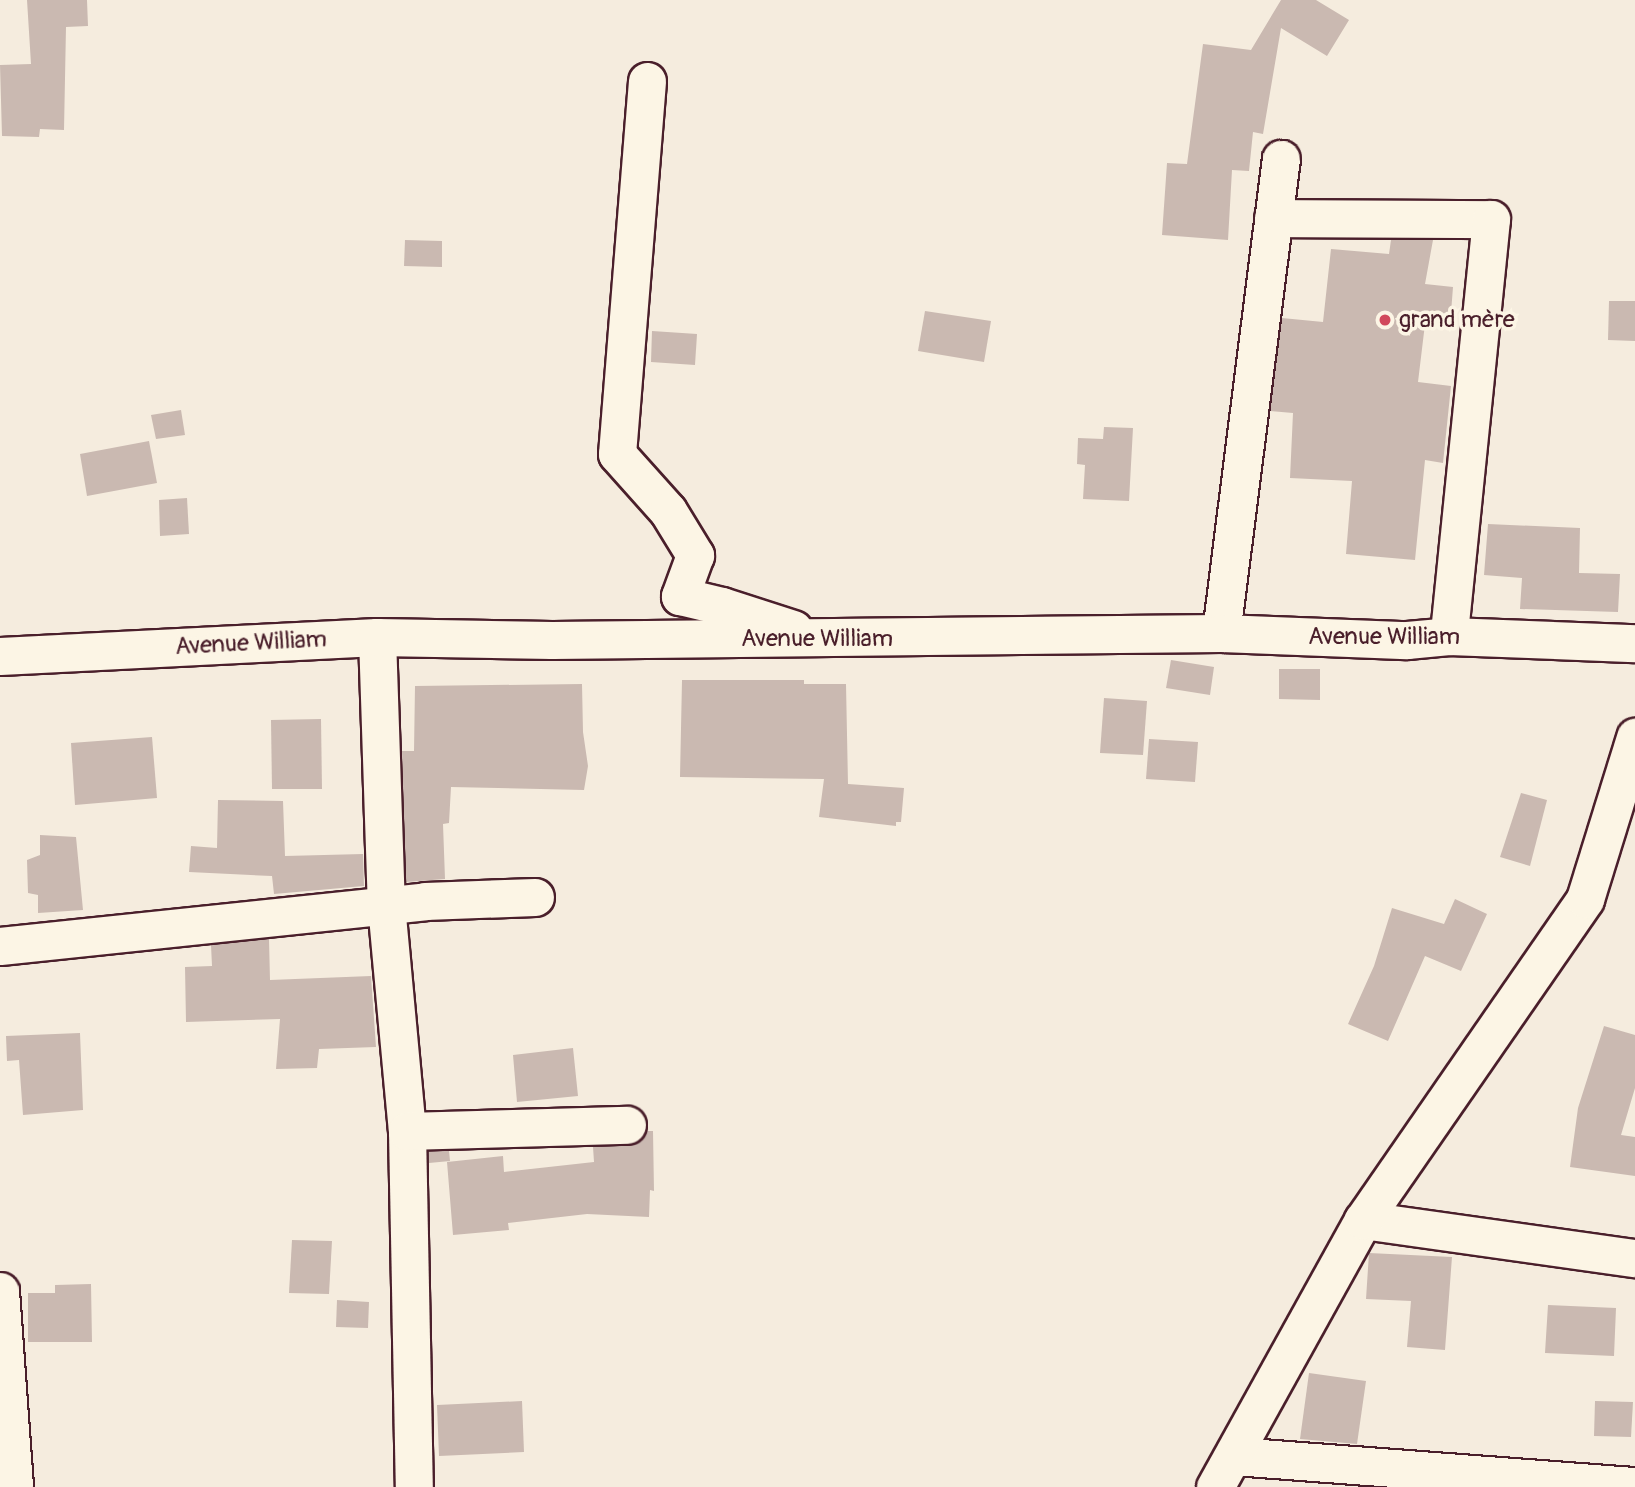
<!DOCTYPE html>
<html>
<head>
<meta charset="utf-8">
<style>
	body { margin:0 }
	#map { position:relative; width:1635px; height:1487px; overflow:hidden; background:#f5ecde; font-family:Pangolin,sans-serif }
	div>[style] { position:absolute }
	.building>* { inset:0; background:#cab9b1 }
	.roads { filter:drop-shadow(2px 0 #4a1f2b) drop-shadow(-2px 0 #4a1f2b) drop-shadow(0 2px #4a1f2b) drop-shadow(0 -2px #4a1f2b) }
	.minor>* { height:37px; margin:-18.5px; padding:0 18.5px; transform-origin:18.5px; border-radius:18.5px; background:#fcf5e5 }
	.dots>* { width:19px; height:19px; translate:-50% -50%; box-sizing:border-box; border:4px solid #fcf5e5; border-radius:50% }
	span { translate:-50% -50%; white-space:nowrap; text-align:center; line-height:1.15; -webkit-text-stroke:7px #fcf5e5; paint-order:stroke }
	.poi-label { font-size:24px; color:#4a1f2b }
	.left { translate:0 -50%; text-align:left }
	.street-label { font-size:24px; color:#4a1f2b }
</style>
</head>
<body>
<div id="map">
	<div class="building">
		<div style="clip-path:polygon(27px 0,87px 0,88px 26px,66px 27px,64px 130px,40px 129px,39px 137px,2px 136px,0 65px,31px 64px)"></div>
		<div style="clip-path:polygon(1281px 0,1316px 0,1349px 20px,1327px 56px,1281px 28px,1263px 134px,1253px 132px,1249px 171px,1232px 170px,1228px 240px,1162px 235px,1167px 163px,1187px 164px,1203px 44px,1251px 50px)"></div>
		<div style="clip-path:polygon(405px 240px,442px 241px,442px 267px,404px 266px)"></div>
		<div style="clip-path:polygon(1391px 240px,1433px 240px,1425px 284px,1453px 287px,1450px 326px,1425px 324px,1418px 382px,1451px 386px,1443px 463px,1425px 460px,1415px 560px,1346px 554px,1352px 481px,1290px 478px,1293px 413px,1270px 411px,1282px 318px,1323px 322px,1331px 249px,1389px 254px)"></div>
		<div style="clip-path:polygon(1609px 301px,1635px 301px,1635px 341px,1608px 340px)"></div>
		<div style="clip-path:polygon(925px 311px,991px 321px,984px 362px,918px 351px)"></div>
		<div style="clip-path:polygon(652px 331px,697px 334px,695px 365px,651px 362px)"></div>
		<div style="clip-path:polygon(181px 410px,185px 435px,156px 439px,151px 415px)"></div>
		<div style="clip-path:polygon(1104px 427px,1133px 428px,1129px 501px,1083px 499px,1085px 465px,1077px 464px,1078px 438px,1103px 439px)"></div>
		<div style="clip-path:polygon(149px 441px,157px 483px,87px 496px,80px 454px)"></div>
		<div style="clip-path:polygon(187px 498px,189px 534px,160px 536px,159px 500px)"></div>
		<div style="clip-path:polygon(1488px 524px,1580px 528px,1579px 573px,1620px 574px,1618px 612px,1520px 609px,1522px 578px,1484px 575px)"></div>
		<div style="clip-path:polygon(1171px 660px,1214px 667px,1210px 695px,1166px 688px)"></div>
		<div style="clip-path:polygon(1279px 669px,1320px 669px,1320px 700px,1279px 699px)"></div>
		<div style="clip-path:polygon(682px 680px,804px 680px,804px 684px,846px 684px,848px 784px,904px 788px,901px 822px,896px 822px,896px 826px,819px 817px,824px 779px,680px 777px)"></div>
		<div style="clip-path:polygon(582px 684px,583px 732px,588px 766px,584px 790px,451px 787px,449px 823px,443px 824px,445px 879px,406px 882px,402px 751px,414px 751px,415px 686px)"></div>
		<div style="clip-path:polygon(1104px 698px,1147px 701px,1143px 755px,1100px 753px)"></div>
		<div style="clip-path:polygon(321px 719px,322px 789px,272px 789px,271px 720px)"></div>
		<div style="clip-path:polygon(152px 737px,157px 798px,75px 805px,71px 743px)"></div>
		<div style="clip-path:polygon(1149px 739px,1198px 742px,1195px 782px,1146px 779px)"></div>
		<div style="clip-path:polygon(1521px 793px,1547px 800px,1530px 866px,1500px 857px)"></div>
		<div style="clip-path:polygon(218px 800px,283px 801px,285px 856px,363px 854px,364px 886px,274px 894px,272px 876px,189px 872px,191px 846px,217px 848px)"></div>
		<div style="clip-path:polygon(40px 835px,76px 837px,83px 910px,38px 913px,38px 895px,28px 893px,27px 860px,40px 855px)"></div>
		<div style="clip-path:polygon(1455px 899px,1487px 914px,1461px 971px,1425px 956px,1388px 1041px,1348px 1024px,1374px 966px,1392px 908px,1444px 924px)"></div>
		<div style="clip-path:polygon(269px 939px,270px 980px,371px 976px,376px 1047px,319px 1049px,317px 1068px,276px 1069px,280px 1019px,186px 1022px,185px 967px,212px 966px,211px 945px)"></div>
		<div style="clip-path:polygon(1604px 1026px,1635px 1035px,1635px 1088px,1621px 1135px,1635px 1137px,1635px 1176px,1570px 1167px,1578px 1108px)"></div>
		<div style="clip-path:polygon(80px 1033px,83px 1110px,23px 1115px,19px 1060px,7px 1061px,6px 1036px)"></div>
		<div style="clip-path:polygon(573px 1048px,578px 1096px,517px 1102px,513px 1055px)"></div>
		<div style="clip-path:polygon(647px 1131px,653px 1131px,654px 1191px,650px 1190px,649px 1217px,587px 1214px,508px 1223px,509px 1230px,453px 1235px,447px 1162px,503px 1156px,504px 1172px,594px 1162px,593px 1147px,637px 1143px)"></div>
		<div style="clip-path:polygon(428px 1151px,449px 1151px,450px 1161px,429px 1163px)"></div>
		<div style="clip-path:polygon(292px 1240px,332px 1241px,329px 1294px,289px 1293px)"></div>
		<div style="clip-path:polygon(1369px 1253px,1452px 1257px,1445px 1350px,1407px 1347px,1411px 1301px,1366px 1299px)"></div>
		<div style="clip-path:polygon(91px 1284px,92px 1342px,28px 1342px,28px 1293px,55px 1293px,55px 1285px)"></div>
		<div style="clip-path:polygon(337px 1300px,369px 1302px,368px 1328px,336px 1327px)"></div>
		<div style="clip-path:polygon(1548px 1305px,1616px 1308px,1614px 1356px,1545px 1353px)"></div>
		<div style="clip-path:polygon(1309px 1373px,1366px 1381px,1357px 1444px,1300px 1439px)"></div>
		<div style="clip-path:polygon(522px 1401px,524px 1452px,439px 1456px,437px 1405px)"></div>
		<div style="clip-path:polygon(1595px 1401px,1633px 1402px,1631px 1437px,1594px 1436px)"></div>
	</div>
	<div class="roads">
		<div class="minor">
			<div style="left:647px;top:81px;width:374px;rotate:94.6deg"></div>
			<div style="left:617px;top:454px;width:76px;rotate:48.2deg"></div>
			<div style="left:668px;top:511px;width:52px;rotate:58.5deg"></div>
			<div style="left:695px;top:555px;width:44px;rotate:110.1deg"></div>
			<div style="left:680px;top:596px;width:43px;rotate:13.4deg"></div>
			<div style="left:722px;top:606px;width:75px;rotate:17.9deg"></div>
			<div style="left:1273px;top:218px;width:218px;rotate:0.3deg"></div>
			<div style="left:1491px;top:219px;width:419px;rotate:95.8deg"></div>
			<div style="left:1221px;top:633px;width:478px;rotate:-82.8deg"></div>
			<div style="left:377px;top:637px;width:268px;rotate:88.1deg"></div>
			<div style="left:386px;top:905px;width:227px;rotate:84.7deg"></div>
			<div style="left:407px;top:1131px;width:356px;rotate:88.9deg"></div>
			<div style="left:0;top:656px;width:377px;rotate:-2.9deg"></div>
			<div style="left:377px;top:637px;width:175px;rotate:1deg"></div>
			<div style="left:552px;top:640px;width:669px;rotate:-0.6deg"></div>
			<div style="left:1221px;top:633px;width:186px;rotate:2.2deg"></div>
			<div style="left:1407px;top:640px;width:42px;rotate:-5.4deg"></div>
			<div style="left:1449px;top:636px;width:186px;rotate:2.2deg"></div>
			<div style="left:0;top:946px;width:427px;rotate:-6deg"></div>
			<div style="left:425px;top:901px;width:110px;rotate:-2.1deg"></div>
			<div style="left:407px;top:1131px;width:220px;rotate:-1.6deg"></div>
			<div style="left:1363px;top:1220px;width:275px;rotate:8deg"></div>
			<div style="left:0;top:1291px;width:196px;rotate:85.9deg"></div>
			<div style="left:1234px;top:1456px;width:402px;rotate:4.3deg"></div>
			<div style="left:1215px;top:1487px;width:305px;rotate:-61deg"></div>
			<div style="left:1363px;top:1220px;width:390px;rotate:-55.3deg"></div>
			<div style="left:1585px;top:899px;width:170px;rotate:-72.8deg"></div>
		</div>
	</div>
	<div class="dots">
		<div style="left:1385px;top:320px;background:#d1495b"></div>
	</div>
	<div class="poi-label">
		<span class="left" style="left:1399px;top:320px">grand mère</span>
	</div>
	<div class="street-label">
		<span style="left:1384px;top:637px">Avenue William</span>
		<span style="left:817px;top:639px">Avenue William</span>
		<span style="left:251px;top:643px;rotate:-3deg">Avenue William</span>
	</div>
</div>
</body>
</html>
